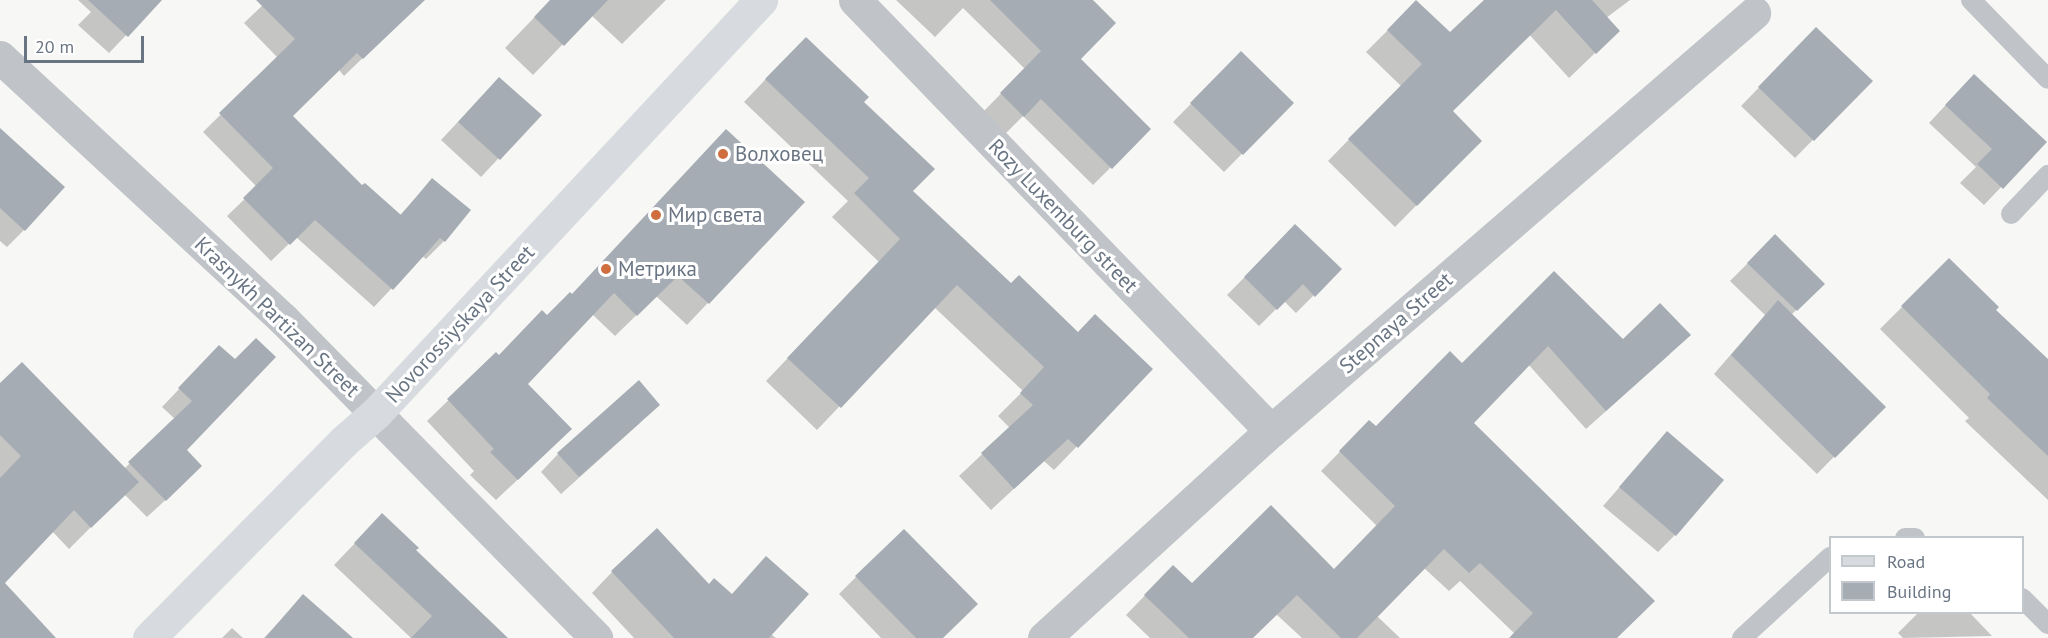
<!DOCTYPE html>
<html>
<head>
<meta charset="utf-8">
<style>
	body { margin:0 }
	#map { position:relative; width:2048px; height:638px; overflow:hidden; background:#f7f8f5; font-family:"PT Sans",sans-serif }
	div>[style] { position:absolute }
	.shadow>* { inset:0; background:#0003 }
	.building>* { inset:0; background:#a6acb3 }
	.lane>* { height:20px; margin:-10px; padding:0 10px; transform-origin:10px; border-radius:10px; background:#c0c3c7 }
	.street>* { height:33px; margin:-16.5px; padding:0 16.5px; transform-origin:16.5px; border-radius:16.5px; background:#c0c3c7 }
	.secondary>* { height:33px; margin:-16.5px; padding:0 16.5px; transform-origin:16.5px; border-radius:16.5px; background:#d7dade }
	.dots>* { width:16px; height:16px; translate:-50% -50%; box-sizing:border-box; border:3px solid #fff; border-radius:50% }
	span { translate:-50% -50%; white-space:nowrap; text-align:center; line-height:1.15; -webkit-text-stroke:6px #fff; paint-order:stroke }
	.poi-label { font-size:21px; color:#6a7583 }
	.left { translate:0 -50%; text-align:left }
	.street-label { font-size:21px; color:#6a7583 }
	.legend { position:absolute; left:1829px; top:536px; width:195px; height:78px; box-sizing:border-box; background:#fff; border:2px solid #c3c8cd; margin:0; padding:8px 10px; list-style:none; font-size:18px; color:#6a7583 }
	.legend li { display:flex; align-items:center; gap:12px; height:30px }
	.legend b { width:30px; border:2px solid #c3c8cd }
	.scale { position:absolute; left:24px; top:36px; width:120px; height:27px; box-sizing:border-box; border:3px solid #6a7583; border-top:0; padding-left:8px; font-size:18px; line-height:21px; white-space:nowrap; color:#6a7583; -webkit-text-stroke:4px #fff; paint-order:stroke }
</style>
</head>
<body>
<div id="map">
	<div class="shadow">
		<div style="clip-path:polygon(78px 0,160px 0,109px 53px,78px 25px,91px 12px)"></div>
		<div style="clip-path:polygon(268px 0,423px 0,344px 76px,339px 70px,291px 117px,362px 187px,399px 216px,432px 180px,469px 210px,444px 241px,426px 259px,422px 256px,374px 307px,296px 237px,271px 261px,227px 216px,257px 187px,203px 132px,278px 58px,244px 23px)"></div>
		<div style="clip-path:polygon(551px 0,666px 0,622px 44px,591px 15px,533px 75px,505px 48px)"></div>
		<div style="clip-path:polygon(896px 0,1091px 0,1079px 59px,1149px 129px,1093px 185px,1023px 116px,1006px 133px,984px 111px,1025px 69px,963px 8px,935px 37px)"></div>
		<div style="clip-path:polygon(1530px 0,1630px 0,1606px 18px,1618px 31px,1569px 78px,1517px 21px)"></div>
		<div style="clip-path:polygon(1416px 2px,1451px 112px,1480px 141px,1395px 227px,1328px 161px,1401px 86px,1366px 52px)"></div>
		<div style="clip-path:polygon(1799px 46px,1871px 81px,1795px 158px,1741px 106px)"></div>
		<div style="clip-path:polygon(1241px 53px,1292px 103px,1224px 172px,1173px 122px)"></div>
		<div style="clip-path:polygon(783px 61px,862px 102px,911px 191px,1011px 285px,1077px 334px,1151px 370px,1054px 470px,1044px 461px,991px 510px,959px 476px,1010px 428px,998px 416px,1023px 391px,934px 307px,817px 430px,766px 381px,879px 262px,832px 217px,848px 201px,744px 102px)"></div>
		<div style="clip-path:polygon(1956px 94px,2044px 142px,1984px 205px,1960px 183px,1976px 167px,1929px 123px)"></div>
		<div style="clip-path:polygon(482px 96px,539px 115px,481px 177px,441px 140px)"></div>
		<div style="clip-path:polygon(0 129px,24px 230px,7px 247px,0 241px)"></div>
		<div style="clip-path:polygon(803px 202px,687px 325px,656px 296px,615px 336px,592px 314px,526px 384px,549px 450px,496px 500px,470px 475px,474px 471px,427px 421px,496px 354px,499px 357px,572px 296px)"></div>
		<div style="clip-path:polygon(1295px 226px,1340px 269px,1296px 313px,1284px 301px,1259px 326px,1227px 295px)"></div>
		<div style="clip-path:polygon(1775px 236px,1823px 284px,1791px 315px,1883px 407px,1817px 474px,1714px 374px,1765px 315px,1730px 281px)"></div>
		<div style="clip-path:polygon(1949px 260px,1994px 310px,2048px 361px,2048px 500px,1965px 421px,1969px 418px,1880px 329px)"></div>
		<div style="clip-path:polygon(1554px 273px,1623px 341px,1670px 354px,1586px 429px,1528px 364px,1472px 423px,1617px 638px,1511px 638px,1515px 634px,1460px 581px,1449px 591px,1424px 568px,1377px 616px,1400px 638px,1302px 638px,1276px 614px,1252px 638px,1150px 638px,1126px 615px,1154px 586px,1192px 585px,1334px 571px,1377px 526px,1321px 471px,1369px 422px,1376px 428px,1462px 365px)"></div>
		<div style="clip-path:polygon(202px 365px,185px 450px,183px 484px,147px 517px,124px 494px,69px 549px,52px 531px,3px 583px,38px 638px,0 638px,0 385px,124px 469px,175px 419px,162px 407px)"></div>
		<div style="clip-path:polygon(641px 422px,561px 494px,541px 472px,558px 454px)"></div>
		<div style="clip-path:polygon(1667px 433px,1675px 535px,1658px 552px,1603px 506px)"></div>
		<div style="clip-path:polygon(382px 515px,414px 550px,506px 638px,411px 638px,334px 565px)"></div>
		<div style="clip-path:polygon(612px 572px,709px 586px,776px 638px,634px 638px,592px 593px)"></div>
		<div style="clip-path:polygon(856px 577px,941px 638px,881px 638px,839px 594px)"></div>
		<div style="clip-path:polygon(303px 596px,350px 638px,264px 638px)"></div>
		<div style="clip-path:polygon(1919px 612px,1969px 612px,1992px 636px,1903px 638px,1898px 633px)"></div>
		<div style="clip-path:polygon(232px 628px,243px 638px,222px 638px)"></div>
	</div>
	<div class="building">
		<div style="clip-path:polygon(88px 0,162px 0,128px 37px)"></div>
		<div style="clip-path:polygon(256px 0,425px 0,363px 59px,357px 53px,293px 116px,362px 185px,365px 183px,401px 215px,432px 178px,471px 210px,445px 242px,440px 238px,393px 290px,315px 220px,290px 245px,243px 198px,273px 168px,219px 113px,295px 39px)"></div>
		<div style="clip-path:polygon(550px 0,608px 0,564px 46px,534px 17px)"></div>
		<div style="clip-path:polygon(990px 0,1093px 0,1116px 23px,1081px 59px,1151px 129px,1112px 169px,1041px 99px,1024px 117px,1000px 93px,1041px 51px)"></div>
		<div style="clip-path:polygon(1416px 0,1450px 32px,1484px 0,1592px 0,1620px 31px,1596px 54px,1556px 10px,1453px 111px,1482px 141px,1417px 206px,1348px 139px,1422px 64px,1387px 30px)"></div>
		<div style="clip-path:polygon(1816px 27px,1873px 81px,1814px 141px,1758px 87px)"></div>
		<div style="clip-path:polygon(806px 37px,869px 97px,864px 102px,935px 169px,913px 191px,1011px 283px,1019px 275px,1078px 332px,1095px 314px,1153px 369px,1078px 448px,1068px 439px,1014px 489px,981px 453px,1033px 405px,1020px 393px,1044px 367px,957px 285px,841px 408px,787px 358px,900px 239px,854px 193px,869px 178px,765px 79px)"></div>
		<div style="clip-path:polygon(1241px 51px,1294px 103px,1243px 155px,1190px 103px)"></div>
		<div style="clip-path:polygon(1974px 74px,2047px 142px,2003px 189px,1977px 164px,1992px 149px,1945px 105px)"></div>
		<div style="clip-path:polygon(499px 77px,542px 115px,500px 160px,458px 122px)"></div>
		<div style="clip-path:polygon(0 128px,65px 187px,25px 231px,0 208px)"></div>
		<div style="clip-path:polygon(726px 129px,805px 202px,709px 304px,678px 276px,637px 316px,614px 293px,528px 384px,572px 429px,518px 480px,490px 452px,494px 449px,447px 399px,496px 352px,499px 355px,542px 310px,547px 315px,570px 292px,572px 294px)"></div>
		<div style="clip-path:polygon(1295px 224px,1342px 269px,1315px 297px,1303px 284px,1277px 310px,1244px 277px)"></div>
		<div style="clip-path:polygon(1775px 234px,1825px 284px,1797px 311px,1747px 263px)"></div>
		<div style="clip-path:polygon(1949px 258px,1999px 307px,1996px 310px,2048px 359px,2048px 456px,1987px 398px,1990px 394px,1901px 306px)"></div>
		<div style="clip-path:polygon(1554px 271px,1623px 339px,1660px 303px,1691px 335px,1606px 411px,1548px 346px,1474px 423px,1655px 601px,1617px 638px,1509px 638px,1533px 613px,1480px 563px,1469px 573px,1444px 549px,1357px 638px,1341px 638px,1297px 595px,1253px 638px,1189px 638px,1144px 595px,1173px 565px,1192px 583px,1271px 505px,1334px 569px,1395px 506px,1339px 451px,1369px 420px,1376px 426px,1450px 351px,1462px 363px)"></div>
		<div style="clip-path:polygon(1778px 300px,1886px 407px,1835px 458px,1731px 355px)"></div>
		<div style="clip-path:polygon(256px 338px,276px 357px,187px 450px,202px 466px,166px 501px,128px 462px,192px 401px,178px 388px,219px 345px,235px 359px)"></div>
		<div style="clip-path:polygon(22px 362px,139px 482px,91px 528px,74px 510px,5px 583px,56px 638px,0 638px,0 478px,21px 456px,0 435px,0 383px)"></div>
		<div style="clip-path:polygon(639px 380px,660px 405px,579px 477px,557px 453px)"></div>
		<div style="clip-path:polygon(1667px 431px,1724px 480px,1676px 536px,1619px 487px)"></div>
		<div style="clip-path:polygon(382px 513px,419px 548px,416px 550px,508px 638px,411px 638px,432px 616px,354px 543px)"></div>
		<div style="clip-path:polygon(657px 528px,709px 584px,714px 578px,732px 594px,766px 556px,809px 594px,769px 638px,674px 638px,611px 571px)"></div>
		<div style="clip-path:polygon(904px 529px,978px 604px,943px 638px,916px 638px,855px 576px)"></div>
		<div style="clip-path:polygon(303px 594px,353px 638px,265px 638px)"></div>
	</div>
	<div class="lane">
		<div style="left:1971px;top:0;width:110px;rotate:45.7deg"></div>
		<div style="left:2011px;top:214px;width:54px;rotate:-46.5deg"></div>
		<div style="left:1905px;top:538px;width:10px"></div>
		<div style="left:2022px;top:598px;width:37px;rotate:45deg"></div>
		<div style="left:1742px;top:638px;width:120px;rotate:-42.6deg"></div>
	</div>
	<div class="street">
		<div style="left:855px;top:0;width:599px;rotate:46.01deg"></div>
		<div style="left:0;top:57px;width:386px;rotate:42.8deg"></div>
		<div style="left:283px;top:319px;width:447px;rotate:45.5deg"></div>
		<div style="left:1044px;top:638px;width:307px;rotate:-42.4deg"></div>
		<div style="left:1271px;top:431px;width:639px;rotate:-40.87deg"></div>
	</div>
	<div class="secondary">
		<div style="left:149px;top:638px;width:277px;rotate:-45.3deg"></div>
		<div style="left:344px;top:441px;width:43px;rotate:-41.2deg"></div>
		<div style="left:376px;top:413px;width:565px;rotate:-47.01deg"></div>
	</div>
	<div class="dots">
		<div style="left:723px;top:154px;background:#cf6e3e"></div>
		<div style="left:656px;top:215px;background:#cf6e3e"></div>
		<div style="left:606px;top:269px;background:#cf6e3e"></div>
	</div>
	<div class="poi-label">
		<span class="left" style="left:735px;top:154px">Волховец</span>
		<span class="left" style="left:668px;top:215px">Мир света</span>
		<span class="left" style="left:618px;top:269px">Метрика</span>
	</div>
	<div class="street-label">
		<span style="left:1063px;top:216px;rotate:46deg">Rozy Luxemburg street</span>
		<span style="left:277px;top:317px;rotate:44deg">Krasnykh Partizan Street</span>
		<span style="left:1396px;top:323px;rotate:-41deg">Stepnaya Street</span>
		<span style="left:460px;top:324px;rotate:-47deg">Novorossiyskaya Street</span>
	</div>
	<ul class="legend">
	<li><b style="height:8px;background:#d7dade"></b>Road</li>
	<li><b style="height:16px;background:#a6acb3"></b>Building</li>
	</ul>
	<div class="scale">20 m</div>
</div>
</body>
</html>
